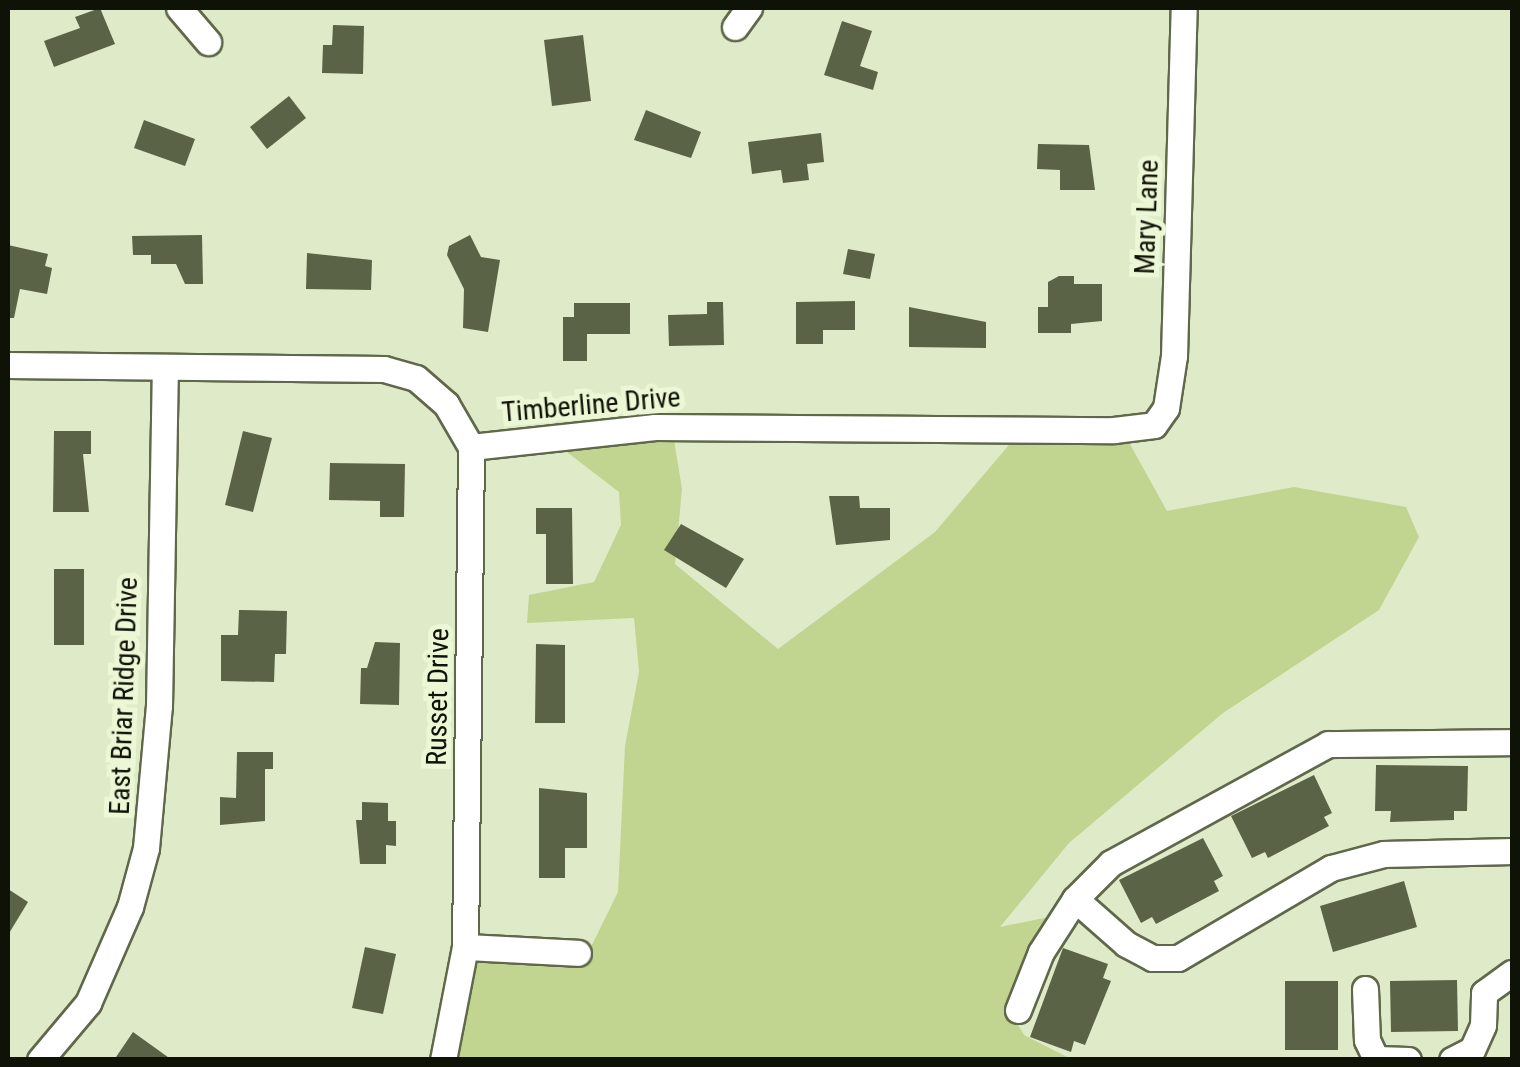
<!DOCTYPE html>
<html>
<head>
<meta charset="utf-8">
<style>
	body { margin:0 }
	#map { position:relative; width:1520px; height:1067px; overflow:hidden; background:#dfeac8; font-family:"Roboto Condensed",sans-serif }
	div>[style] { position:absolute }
	.green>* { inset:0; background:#c1d590 }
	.building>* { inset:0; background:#5b6346 }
	.roads { filter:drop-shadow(2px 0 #60684b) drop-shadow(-2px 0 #60684b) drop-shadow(0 2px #60684b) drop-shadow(0 -2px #60684b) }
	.minor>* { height:25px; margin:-12.5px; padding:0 12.5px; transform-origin:12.5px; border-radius:12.5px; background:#fff }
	span { translate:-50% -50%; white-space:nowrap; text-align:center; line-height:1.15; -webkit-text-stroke:10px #ecf7d5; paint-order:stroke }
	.street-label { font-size:28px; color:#0f1207 }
	.frame { position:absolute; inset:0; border:10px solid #0f1207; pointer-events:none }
</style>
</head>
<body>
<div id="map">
	<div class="green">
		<div style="clip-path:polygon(673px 434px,682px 489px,675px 564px,778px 649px,935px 532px,1014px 439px,1126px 437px,1167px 511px,1294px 487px,1406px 507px,1419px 537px,1379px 610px,1223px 713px,1069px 843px,1000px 927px,1049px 917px,1007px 1005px,1024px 1035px,1071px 1059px,454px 1060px,473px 968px,481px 958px,586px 957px,618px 892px,625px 746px,639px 672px,634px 618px,527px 623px,529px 595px,594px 582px,621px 525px,619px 492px,559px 446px)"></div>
	</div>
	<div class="building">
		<div style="clip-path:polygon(100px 8px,115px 44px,54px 67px,44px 41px,80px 28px,75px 17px)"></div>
		<div style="clip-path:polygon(842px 21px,872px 31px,860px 66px,878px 72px,873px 90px,824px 75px)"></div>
		<div style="clip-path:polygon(333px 25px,364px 26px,363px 74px,322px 73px,323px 45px,332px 45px)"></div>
		<div style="clip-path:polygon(583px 35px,591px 101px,552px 106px,544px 40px)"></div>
		<div style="clip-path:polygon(289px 96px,306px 118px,267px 149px,250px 127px)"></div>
		<div style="clip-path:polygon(646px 110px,701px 132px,691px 158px,634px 140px)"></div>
		<div style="clip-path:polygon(144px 120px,195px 139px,185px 166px,134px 148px)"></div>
		<div style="clip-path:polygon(821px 133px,824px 162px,807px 164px,809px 180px,783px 183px,781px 170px,752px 174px,748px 142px)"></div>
		<div style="clip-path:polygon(1038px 144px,1089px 145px,1095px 190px,1060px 190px,1060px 170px,1037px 169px)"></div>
		<div style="clip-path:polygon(202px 235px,203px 284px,185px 284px,176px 264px,151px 264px,151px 255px,133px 255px,132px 236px)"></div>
		<div style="clip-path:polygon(470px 235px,481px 257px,500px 260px,488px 332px,463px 328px,464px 289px,447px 255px,449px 246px)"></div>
		<div style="clip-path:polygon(8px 245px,48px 254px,45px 266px,52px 268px,47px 294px,20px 289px,14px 318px,8px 318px)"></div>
		<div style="clip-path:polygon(848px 249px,875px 254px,870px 279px,843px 274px)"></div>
		<div style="clip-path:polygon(307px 253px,372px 260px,371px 290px,306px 289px)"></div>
		<div style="clip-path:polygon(1059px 276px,1074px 276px,1074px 284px,1102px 284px,1102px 321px,1071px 324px,1071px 333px,1038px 333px,1038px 307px,1048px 307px,1048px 282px)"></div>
		<div style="clip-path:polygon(855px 301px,855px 330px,823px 330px,823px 344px,796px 344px,796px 302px)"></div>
		<div style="clip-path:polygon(707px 302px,723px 302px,724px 345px,669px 346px,668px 315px,707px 314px)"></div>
		<div style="clip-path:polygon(574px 303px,630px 303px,630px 334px,587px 334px,587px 361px,563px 361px,563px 317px,574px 317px)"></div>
		<div style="clip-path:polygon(909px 307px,986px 322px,986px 348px,909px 347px)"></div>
		<div style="clip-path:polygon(54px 431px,91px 431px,91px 454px,83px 454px,89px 512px,53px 512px)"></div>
		<div style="clip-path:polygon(243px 431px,272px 438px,253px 512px,225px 505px)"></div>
		<div style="clip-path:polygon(330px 463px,405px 464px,404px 517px,380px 517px,380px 501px,329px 500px)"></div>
		<div style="clip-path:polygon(829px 496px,859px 496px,860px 508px,890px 508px,890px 540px,836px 545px)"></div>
		<div style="clip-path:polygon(536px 508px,572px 508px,573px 584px,546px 584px,546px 534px,536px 534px)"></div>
		<div style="clip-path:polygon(681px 524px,744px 559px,726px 588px,664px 550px)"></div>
		<div style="clip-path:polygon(54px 569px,84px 569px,84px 645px,54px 645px)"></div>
		<div style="clip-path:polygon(239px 610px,287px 611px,286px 654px,275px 654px,274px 682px,221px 681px,221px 635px,238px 635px)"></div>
		<div style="clip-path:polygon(375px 642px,400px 643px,399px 705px,360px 704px,361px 668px,367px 668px)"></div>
		<div style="clip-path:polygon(536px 644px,565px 645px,565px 723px,535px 723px)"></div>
		<div style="clip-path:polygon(237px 752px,273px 752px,273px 769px,265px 769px,265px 821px,220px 825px,220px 797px,236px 798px)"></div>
		<div style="clip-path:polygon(1376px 765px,1468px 766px,1467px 811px,1454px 811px,1454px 820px,1390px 822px,1391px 811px,1375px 811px)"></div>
		<div style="clip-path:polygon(1314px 775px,1332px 813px,1324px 817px,1329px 826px,1268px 858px,1265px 852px,1252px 858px,1231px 816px)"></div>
		<div style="clip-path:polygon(539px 788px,587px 793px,587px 848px,565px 848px,565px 878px,539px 878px)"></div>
		<div style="clip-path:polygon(362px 802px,388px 803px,388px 821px,396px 821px,396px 846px,386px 845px,386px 864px,360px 864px,356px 820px,362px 820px)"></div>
		<div style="clip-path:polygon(1203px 838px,1223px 876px,1214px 881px,1219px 891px,1156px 924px,1152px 917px,1141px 923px,1119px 880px)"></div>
		<div style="clip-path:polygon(1404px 881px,1417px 927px,1333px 952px,1320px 906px)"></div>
		<div style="clip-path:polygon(8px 889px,28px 902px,8px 935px)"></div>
		<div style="clip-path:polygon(365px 947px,396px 954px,383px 1014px,352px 1008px)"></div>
		<div style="clip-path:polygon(1063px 948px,1108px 964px,1103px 978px,1111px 981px,1085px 1045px,1074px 1041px,1071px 1052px,1030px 1037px)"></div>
		<div style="clip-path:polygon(1457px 980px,1458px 1031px,1391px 1032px,1390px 981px)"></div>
		<div style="clip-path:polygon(1285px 981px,1338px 981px,1338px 1050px,1285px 1050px)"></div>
		<div style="clip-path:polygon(133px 1032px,172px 1060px,114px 1060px)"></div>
	</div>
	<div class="roads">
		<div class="minor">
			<div style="left:179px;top:8px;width:45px;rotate:49.5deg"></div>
			<div style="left:735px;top:27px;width:24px;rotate:-54deg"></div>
			<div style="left:8px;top:365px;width:376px;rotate:0.6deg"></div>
			<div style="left:384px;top:369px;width:33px;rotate:16deg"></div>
			<div style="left:416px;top:378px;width:40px;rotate:41deg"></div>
			<div style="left:446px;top:404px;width:50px;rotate:59.8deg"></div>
			<div style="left:471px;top:447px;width:185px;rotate:-6.2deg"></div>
			<div style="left:655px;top:427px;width:459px;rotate:0.4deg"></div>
			<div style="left:1114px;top:430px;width:40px;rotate:-7.1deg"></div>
			<div style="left:1154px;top:425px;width:21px;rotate:-55deg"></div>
			<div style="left:1166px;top:408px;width:53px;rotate:-81.3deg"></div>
			<div style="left:1174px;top:356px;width:348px;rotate:-88.4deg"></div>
			<div style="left:1075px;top:899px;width:68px;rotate:41.4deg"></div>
			<div style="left:1126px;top:944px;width:30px;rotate:28deg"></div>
			<div style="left:1152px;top:958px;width:26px"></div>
			<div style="left:1178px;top:958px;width:178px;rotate:-30.5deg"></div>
			<div style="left:1331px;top:868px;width:55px;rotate:-14.8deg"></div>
			<div style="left:1384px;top:854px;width:128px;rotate:-1.3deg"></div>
			<div style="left:465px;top:947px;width:113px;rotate:3deg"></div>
			<div style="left:1365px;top:989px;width:51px;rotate:87.8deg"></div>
			<div style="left:1367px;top:1040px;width:21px;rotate:65deg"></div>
			<div style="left:1376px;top:1059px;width:32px;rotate:2deg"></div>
			<div style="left:1018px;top:1010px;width:62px;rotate:-68.4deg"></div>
			<div style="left:1041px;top:952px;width:63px;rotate:-57.3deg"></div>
			<div style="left:1075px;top:899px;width:51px;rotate:-45deg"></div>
			<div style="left:1111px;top:863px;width:247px;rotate:-28.7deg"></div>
			<div style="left:1328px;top:744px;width:184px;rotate:-0.6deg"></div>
			<div style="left:40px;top:1060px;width:75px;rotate:-49.9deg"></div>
			<div style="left:88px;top:1003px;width:105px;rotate:-66.4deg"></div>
			<div style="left:130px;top:907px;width:61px;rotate:-74.8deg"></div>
			<div style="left:146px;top:848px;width:143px;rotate:-84.8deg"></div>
			<div style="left:159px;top:706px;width:339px;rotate:-89deg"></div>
			<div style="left:443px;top:1060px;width:115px;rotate:-79deg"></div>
			<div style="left:465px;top:947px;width:500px;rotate:-89.31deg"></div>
			<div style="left:1452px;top:1060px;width:22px;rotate:-27deg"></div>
			<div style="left:1472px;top:1050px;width:27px;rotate:-66deg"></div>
			<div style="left:1483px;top:1025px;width:32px;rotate:-88deg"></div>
			<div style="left:1484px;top:993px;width:34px;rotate:-36deg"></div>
		</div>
	</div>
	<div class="street-label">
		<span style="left:1147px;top:217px;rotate:-88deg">Mary Lane</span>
		<span style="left:591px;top:405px;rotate:-5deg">Timberline Drive</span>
		<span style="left:124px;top:696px;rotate:-88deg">East Briar Ridge Drive</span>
		<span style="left:438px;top:697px;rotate:-89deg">Russet Drive</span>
	</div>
	<div class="frame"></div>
</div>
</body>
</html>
